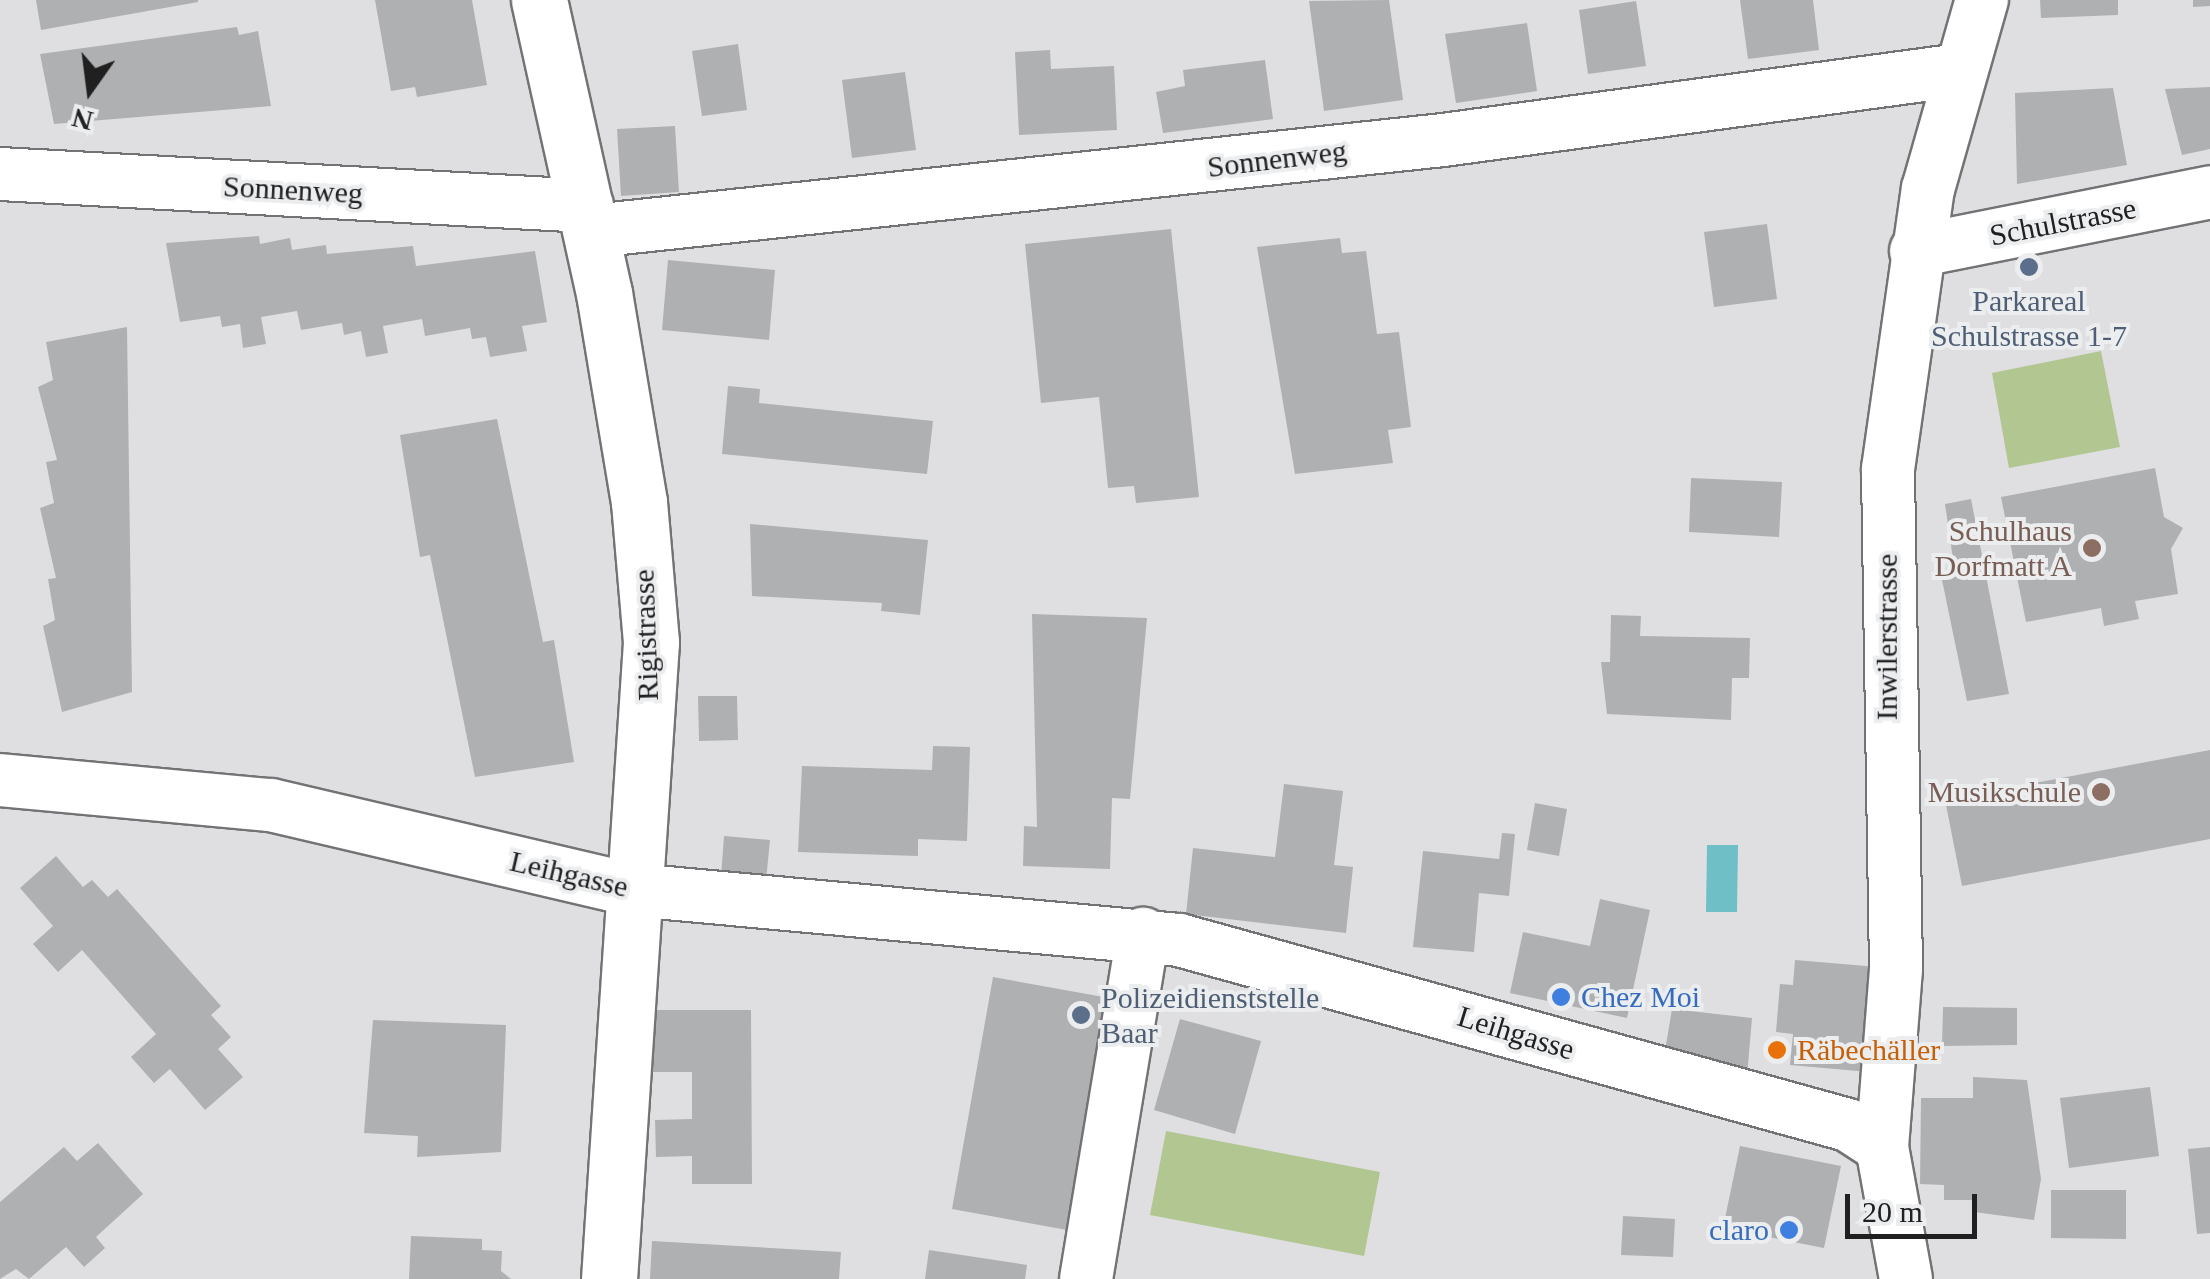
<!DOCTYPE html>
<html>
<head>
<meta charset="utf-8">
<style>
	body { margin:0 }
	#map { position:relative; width:2210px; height:1279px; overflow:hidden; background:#dfdfe2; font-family:Georgia,serif }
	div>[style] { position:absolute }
	.green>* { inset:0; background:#b1c690 }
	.water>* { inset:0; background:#6fbfc7 }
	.building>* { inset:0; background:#afb0b2 }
	.roads { filter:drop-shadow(2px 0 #737375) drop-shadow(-2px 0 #737375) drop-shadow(0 2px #737375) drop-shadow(0 -2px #737375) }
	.minor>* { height:52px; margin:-26px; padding:0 26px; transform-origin:26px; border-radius:26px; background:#fff }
	.tertiary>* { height:55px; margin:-27.5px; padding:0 27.5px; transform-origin:27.5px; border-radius:27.5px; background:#fff }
	.dots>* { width:28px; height:28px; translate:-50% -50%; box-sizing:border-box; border:5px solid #ecedef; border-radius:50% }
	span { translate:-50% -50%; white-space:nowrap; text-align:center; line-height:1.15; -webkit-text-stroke:8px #ecedef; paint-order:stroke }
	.street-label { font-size:30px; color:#202021 }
	.service-label { font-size:30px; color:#4e5e75 }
	.left { translate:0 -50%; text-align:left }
	.education-label { font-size:30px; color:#785e54 }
	.right { translate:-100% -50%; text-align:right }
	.shop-label { font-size:30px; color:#366cbe }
	.food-label { font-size:30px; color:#c56008 }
	.north { position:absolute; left:40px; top:40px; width:100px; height:100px; -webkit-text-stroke:8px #ecedef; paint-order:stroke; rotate:194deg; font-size:28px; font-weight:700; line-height:40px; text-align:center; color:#202021 }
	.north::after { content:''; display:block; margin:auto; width:35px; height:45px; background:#202021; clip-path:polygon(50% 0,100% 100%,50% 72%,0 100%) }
	.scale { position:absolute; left:1845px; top:1194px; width:132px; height:45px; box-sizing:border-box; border:5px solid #202021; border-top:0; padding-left:12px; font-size:30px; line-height:35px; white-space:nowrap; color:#202021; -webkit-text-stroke:8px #ecedef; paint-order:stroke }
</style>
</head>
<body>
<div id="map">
	<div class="green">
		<div style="clip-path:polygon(2101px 351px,2120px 447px,2009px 468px,1992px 373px)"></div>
		<div style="clip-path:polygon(1166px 1131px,1380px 1172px,1364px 1256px,1150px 1215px)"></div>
	</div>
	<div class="water">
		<div style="clip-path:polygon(1707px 845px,1738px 845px,1737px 912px,1706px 912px)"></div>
	</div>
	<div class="building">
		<div style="clip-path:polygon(36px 0,198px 0,198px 2px,41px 30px)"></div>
		<div style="clip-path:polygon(375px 0,472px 0,487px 85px,417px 97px,415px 87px,391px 91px)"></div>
		<div style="clip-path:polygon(1389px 0,1403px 100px,1324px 111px,1309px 1px)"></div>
		<div style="clip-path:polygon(1740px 0,1813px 0,1819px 50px,1748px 59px)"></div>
		<div style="clip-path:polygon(2040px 0,2118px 0,2118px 15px,2041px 18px)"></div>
		<div style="clip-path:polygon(2193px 0,2210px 0,2210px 6px,2193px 7px)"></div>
		<div style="clip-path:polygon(1636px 1px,1646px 66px,1588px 74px,1579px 10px)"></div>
		<div style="clip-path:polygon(1527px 23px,1537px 91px,1456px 103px,1445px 34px)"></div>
		<div style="clip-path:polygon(237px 27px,239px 35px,258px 31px,271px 106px,54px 124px,40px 54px)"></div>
		<div style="clip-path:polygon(738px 44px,747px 110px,702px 116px,692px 51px)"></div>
		<div style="clip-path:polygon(1050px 50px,1051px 69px,1114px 66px,1117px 130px,1019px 135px,1015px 52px)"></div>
		<div style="clip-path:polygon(1265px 60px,1273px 119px,1163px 133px,1156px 92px,1185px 86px,1183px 70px)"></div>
		<div style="clip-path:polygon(905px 72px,916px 150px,852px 158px,842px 80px)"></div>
		<div style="clip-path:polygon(2210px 87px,2210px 149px,2182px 155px,2165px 89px)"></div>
		<div style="clip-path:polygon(2113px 88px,2127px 165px,2017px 184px,2015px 93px)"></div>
		<div style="clip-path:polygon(675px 126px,679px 192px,621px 196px,617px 129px)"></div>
		<div style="clip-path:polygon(1767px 224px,1777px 299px,1714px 307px,1704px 232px)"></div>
		<div style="clip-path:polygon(1171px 229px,1199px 497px,1136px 503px,1134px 486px,1108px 488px,1099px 397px,1041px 403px,1025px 244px)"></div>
		<div style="clip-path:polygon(259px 236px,260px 244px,290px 238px,292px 250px,326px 245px,327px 254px,413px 246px,416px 266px,535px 251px,547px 322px,522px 326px,527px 351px,490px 357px,486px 337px,472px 339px,470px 328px,425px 336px,422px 319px,383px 326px,388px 353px,366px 357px,361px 331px,344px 335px,342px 323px,301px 330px,297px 311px,261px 317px,266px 344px,243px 348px,240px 324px,222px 327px,220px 316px,180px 322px,166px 243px)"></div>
		<div style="clip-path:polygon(1340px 238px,1342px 253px,1366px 251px,1377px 334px,1399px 332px,1411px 427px,1388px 430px,1393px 463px,1295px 474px,1257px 247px)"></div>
		<div style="clip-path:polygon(668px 260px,775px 270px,769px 340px,662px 330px)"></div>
		<div style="clip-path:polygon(127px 327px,132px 692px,62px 712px,43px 626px,55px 620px,48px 579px,56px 578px,40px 508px,54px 503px,46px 462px,57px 460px,38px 387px,53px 380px,46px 342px)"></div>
		<div style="clip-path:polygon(728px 386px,760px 389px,759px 403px,933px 421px,927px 474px,722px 454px)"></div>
		<div style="clip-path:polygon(497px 419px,543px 642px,554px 640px,574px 762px,475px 777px,430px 555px,420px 557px,400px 435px)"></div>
		<div style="clip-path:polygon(2155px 468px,2164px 517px,2183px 528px,2171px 549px,2178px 594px,2135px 601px,2139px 619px,2104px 626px,2101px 608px,2026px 622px,2001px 497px)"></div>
		<div style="clip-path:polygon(1691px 478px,1782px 482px,1779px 537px,1689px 532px)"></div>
		<div style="clip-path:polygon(1971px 499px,2009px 694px,1967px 701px,1941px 575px,1955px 573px,1945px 504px)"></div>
		<div style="clip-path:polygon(750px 524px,928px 540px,920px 615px,881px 611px,882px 603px,752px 596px)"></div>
		<div style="clip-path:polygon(1032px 614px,1147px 618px,1130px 799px,1112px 798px,1110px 869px,1023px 866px,1024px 826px,1037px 827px)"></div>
		<div style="clip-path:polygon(1611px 615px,1641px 616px,1640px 636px,1750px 638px,1749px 678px,1732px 678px,1731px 720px,1607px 714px,1601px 662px,1610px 662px)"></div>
		<div style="clip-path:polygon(698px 696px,737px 696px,738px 740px,699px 741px)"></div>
		<div style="clip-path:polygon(933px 746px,970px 747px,967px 841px,918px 839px,918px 856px,798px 852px,802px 766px,932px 770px)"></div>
		<div style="clip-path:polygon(2210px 750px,2210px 839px,1962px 886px,1945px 800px)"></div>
		<div style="clip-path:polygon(1284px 784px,1343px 791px,1334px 865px,1353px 867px,1346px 933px,1186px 914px,1193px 848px,1275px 857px)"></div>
		<div style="clip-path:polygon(1535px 803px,1567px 809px,1559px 856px,1527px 850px)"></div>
		<div style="clip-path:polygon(1502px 833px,1515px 834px,1509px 896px,1479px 893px,1474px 952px,1413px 947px,1423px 851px,1499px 859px)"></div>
		<div style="clip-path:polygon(724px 836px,770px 840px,766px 881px,721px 877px)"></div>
		<div style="clip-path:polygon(56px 856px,83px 887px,92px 880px,108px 897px,117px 889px,221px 1006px,211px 1015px,231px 1037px,218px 1049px,243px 1077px,205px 1110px,170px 1069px,154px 1083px,131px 1057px,156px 1034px,82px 950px,58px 972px,33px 944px,53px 926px,20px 888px)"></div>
		<div style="clip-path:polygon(1600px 899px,1650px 910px,1627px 1018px,1510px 993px,1523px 932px,1590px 946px)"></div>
		<div style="clip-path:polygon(1795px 960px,1878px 967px,1869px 1072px,1790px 1065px,1793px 1034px,1776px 1032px,1780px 984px,1793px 985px)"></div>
		<div style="clip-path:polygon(993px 977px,1109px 998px,1067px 1230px,952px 1209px)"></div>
		<div style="clip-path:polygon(1943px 1007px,2017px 1008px,2017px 1045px,1942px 1046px)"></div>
		<div style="clip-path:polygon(1672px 1009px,1752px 1018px,1747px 1076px,1664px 1057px)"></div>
		<div style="clip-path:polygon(652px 1010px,751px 1010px,752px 1184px,692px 1184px,692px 1156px,656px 1157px,655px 1120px,692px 1119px,692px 1072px,653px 1072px)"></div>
		<div style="clip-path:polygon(1180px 1019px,1261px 1041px,1235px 1134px,1154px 1110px)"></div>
		<div style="clip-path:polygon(373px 1020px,506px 1025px,501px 1152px,417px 1157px,418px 1136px,364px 1133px)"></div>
		<div style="clip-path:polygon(1973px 1077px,2027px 1080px,2041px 1179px,2034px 1220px,1974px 1212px,1974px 1200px,1944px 1200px,1944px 1185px,1920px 1184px,1921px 1098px,1973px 1098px)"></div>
		<div style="clip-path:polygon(2150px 1087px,2159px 1156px,2069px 1168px,2060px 1098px)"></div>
		<div style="clip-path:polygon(98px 1143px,143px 1194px,96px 1237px,105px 1248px,84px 1267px,66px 1247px,29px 1279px,16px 1269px,0 1279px,0 1202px,64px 1147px,77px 1161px)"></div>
		<div style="clip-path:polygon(1740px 1146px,1841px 1166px,1824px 1248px,1723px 1228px)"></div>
		<div style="clip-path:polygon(2210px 1147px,2210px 1233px,2197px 1234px,2188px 1149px)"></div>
		<div style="clip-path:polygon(2051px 1190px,2126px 1190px,2126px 1239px,2051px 1238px)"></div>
		<div style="clip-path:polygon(1623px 1216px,1675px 1219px,1673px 1257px,1621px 1255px)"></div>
		<div style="clip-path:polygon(411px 1236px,482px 1239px,482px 1250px,502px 1251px,501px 1271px,511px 1279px,409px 1279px)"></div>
		<div style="clip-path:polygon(652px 1241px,841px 1252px,839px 1279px,650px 1279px)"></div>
		<div style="clip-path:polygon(929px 1250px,1027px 1265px,1025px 1279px,925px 1279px)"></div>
	</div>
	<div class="roads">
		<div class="minor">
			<div style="left:0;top:174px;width:588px;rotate:3.12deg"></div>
			<div style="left:593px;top:231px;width:855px;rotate:-6.11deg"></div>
			<div style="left:1443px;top:140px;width:522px;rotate:-7.71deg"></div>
			<div style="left:1916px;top:251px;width:300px;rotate:-11.3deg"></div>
			<div style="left:0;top:780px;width:272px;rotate:5.3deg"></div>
			<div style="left:271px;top:805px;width:373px;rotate:13.2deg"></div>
			<div style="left:634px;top:890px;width:547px;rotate:5.24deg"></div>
			<div style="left:1179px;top:940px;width:694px;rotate:15.46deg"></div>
			<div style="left:1848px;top:1125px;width:40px;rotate:32.9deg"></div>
			<div style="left:1086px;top:1279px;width:350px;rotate:-80.6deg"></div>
			<div style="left:1906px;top:1279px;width:134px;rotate:-100.3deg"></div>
			<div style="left:1882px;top:1147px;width:179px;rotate:-85.5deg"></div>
			<div style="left:1896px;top:969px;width:500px;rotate:-90.92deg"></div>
			<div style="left:1888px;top:469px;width:283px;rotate:-81.9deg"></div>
			<div style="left:1928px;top:189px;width:197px;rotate:-74.1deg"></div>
		</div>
		<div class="tertiary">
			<div style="left:539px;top:0;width:300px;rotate:77.5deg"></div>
			<div style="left:604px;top:293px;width:212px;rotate:80.5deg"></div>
			<div style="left:639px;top:502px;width:141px;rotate:85.1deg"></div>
			<div style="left:651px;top:642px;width:638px;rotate:93.77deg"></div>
		</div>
	</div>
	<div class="dots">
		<div style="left:2029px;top:267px;background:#5c6f8a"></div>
		<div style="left:2092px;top:548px;background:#8d6e63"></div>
		<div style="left:2101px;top:792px;background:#8d6e63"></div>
		<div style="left:1561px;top:997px;background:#3f7fe0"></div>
		<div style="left:1081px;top:1015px;background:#5c6f8a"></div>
		<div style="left:1777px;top:1050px;background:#e8710a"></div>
		<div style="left:1789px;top:1230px;background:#3f7fe0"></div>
	</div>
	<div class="street-label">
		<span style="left:1277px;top:159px;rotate:-7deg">Sonnenweg</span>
		<span style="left:293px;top:190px;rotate:3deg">Sonnenweg</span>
		<span style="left:2063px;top:222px;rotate:-11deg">Schulstrasse</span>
		<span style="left:646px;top:635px;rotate:-92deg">Rigistrasse</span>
		<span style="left:1887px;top:637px;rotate:-90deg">Inwilerstrasse</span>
		<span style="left:569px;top:874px;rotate:13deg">Leihgasse</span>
		<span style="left:1516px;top:1033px;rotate:17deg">Leihgasse</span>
	</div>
	<div class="service-label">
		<span style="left:2029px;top:318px">Parkareal<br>Schulstrasse 1-7</span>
		<span class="left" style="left:1101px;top:1015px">Polizeidienststelle<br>Baar</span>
	</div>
	<div class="education-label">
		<span class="right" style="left:2072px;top:548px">Schulhaus<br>Dorfmatt A</span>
		<span class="right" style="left:2081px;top:792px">Musikschule</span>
	</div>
	<div class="shop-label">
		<span class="left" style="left:1581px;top:997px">Chez Moi</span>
		<span class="right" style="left:1769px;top:1230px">claro</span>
	</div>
	<div class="food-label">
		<span class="left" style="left:1797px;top:1050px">Räbechäller</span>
	</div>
	<div class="north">N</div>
	<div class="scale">20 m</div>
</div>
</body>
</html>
